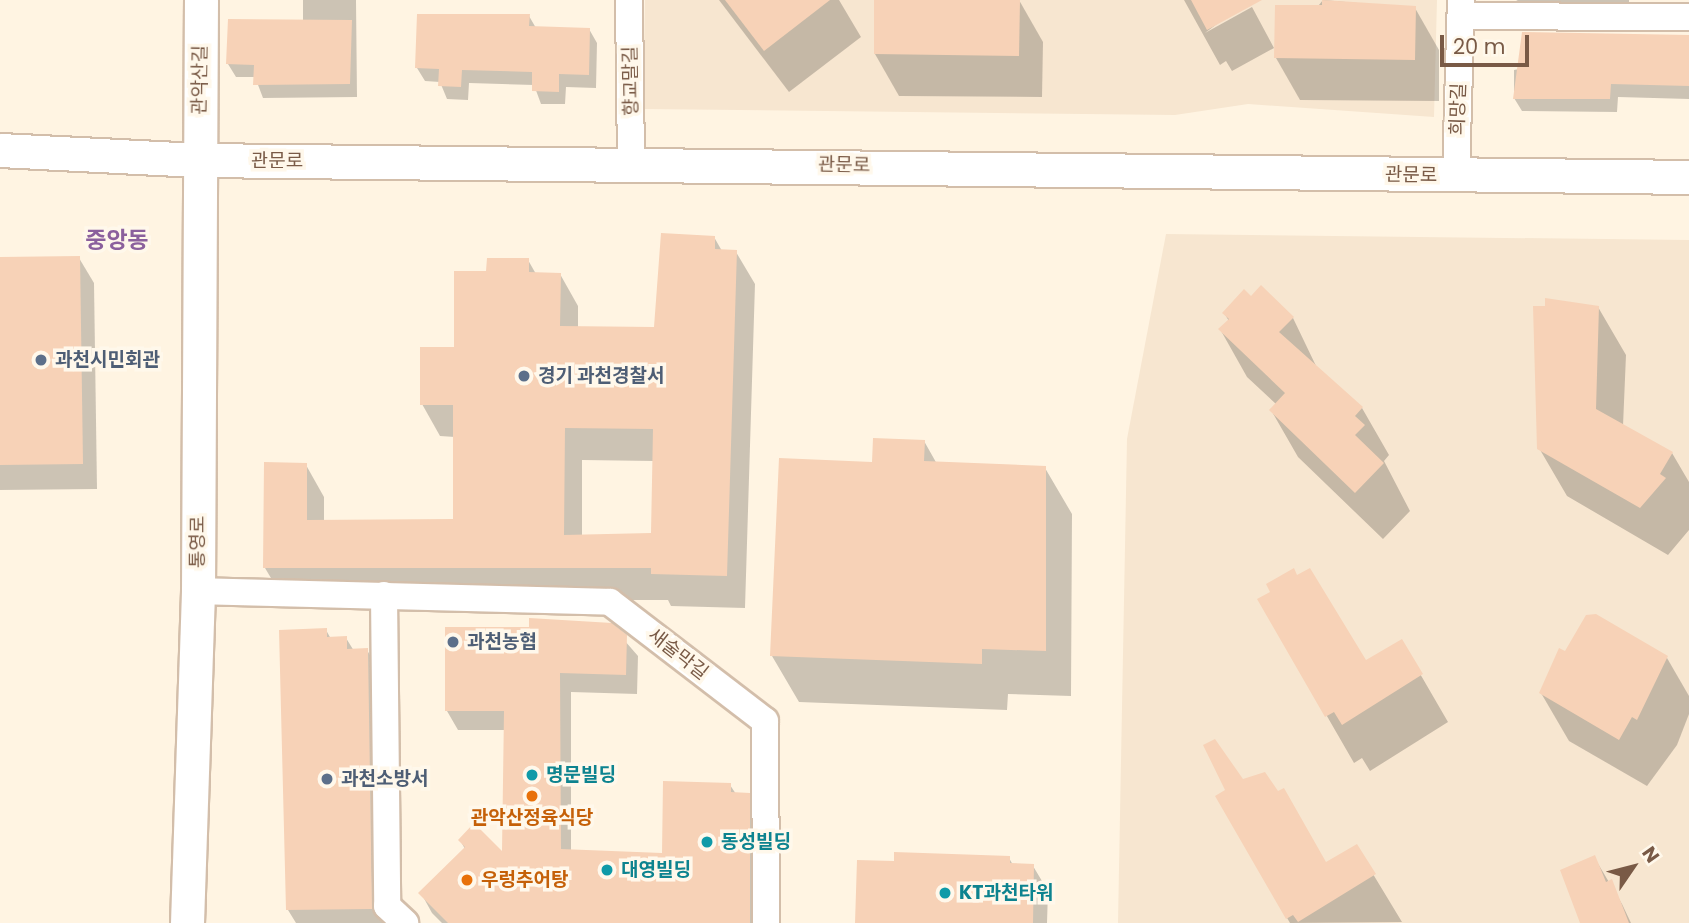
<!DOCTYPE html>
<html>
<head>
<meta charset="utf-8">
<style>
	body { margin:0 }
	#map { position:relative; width:1689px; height:923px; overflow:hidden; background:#fff4e2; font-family:Poppins,"Noto Sans KR",sans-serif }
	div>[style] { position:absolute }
	.residential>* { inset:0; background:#f7e6d0 }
	.shadow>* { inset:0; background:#0003 }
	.building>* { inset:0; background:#f7d2b7 }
	.roads { filter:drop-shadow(2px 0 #d3beaa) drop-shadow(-2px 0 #d3beaa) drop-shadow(0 2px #d3beaa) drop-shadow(0 -2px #d3beaa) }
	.minor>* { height:26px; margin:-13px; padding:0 13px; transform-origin:13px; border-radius:13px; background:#fff }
	.tertiary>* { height:33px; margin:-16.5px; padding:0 16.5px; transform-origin:16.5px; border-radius:16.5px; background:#fff }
	.dots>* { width:19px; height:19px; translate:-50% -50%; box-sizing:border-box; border:4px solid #fff8eb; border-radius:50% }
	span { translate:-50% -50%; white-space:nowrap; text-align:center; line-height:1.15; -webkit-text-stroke:7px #fff8eb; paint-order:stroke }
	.street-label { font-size:19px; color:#795a46 }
	.service-label { font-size:19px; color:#4e5e75; font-weight:700 }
	.left { translate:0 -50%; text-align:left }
	.culture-label { font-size:19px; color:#0d838f; font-weight:700 }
	.food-label { font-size:19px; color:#c56008; font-weight:700 }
	.quarter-label { font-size:23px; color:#8b609d; font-weight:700 }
	.north { position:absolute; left:1598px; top:832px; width:70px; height:70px; -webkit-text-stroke:5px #fff8eb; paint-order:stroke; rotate:55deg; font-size:19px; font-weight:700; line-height:28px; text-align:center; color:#795a46 }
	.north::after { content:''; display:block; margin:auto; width:24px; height:32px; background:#795a46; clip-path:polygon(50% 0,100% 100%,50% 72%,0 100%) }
	.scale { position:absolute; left:1440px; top:35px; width:89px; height:32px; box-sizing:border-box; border:4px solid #795a46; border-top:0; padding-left:9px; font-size:21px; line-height:24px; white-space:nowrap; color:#795a46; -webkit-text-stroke:5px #fff8eb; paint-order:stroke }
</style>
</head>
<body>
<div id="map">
	<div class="residential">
		<div style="clip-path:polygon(645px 0,1437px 0,1434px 117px,1248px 104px,1175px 115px,643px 109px)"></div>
		<div style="clip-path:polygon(1166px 234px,1689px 240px,1689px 923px,1118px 923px,1127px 439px)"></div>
	</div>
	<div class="shadow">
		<div style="clip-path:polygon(303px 0,356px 0,357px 97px,263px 98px,255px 77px,236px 77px,228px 64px,303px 24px)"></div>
		<div style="clip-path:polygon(719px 0,839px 0,861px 37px,789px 92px)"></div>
		<div style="clip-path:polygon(875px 0,1019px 0,1043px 42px,1042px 97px,899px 96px,875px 54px)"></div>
		<div style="clip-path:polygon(1184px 0,1248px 0,1205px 33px,1252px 7px,1274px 48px,1232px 71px,1226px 61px,1220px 65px)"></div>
		<div style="clip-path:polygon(1323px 0,1415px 8px,1439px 50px,1439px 101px,1300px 100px,1276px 58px)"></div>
		<div style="clip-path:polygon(1516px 0,1629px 0,1629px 14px,1541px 13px)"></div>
		<div style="clip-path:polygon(529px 16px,536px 28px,589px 29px,597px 43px,596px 88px,566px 87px,565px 104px,541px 104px,534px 85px,469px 83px,468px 100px,447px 99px,440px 82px,425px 81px,417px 68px)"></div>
		<div style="clip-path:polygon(1689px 36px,1689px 99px,1618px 97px,1617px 112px,1522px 111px,1514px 98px,1514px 70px)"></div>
		<div style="clip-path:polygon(evenodd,714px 237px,722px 251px,736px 252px,755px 284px,745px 608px,671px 606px,668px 600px,284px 600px,265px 568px,306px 465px,324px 497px,324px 522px,454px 521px,455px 437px,440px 436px,422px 404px,455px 349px,488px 273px,528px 260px,536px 274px,560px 274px,578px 306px,578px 328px,656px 329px,714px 237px,582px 460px,654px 461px,653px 535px,582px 536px,582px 460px)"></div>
		<div style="clip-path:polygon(79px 258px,94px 283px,97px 489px,0 490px,0 259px)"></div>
		<div style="clip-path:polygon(1251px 298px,1293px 318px,1317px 368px,1362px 408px,1389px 455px,1384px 461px,1410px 511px,1383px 539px,1298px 457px,1271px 410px,1276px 404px,1247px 377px,1220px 329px,1229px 321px,1224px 313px)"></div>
		<div style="clip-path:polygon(1598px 307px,1626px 355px,1623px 426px,1672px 453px,1689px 482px,1689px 530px,1668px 555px,1567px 496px,1539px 448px)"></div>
		<div style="clip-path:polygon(924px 441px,937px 464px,1045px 468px,1072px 514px,1071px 696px,1008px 694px,1007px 710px,799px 702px,772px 656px,874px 464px)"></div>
		<div style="clip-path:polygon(1260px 600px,1365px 663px,1401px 641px,1448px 722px,1370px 771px,1362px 758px,1354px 763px)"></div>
		<div style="clip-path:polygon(531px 619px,611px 625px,638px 656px,637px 694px,571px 692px,571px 851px,663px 854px,730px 785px,736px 794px,749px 794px,760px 814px,761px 923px,442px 923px,432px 913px,421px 893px,465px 849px,460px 840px,504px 855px,505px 730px,458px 730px,447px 711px,531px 629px)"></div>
		<div style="clip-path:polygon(326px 630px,331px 639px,346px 638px,354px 651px,367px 650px,382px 676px,385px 923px,296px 923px,288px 910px)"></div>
		<div style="clip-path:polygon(1565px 653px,1667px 658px,1689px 696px,1689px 714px,1677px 745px,1647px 786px,1569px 741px,1541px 693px)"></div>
		<div style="clip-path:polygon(1242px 781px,1326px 864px,1356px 846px,1402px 922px,1290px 923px,1217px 797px)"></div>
		<div style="clip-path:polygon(1594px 857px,1622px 904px,1631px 923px,1582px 923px)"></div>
		<div style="clip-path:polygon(1009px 858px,1013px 865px,1033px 866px,1048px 891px,1047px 923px,857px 923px,896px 863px)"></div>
	</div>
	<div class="building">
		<div style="clip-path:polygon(725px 0,830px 0,764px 51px)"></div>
		<div style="clip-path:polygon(874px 0,1020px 0,1019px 56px,874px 54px)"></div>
		<div style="clip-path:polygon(1191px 0,1262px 0,1207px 30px)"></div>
		<div style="clip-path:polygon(1322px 0,1416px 6px,1415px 60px,1274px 58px,1275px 5px,1322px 5px)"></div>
		<div style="clip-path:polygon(417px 14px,530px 14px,529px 26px,590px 28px,589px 75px,559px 74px,559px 92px,532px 91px,532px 72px,462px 70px,461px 87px,438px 86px,439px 69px,415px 68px)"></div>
		<div style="clip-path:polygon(228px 19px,352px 20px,350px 84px,253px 85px,254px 65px,226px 64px)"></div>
		<div style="clip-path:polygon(1522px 32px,1689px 35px,1689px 86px,1611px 84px,1610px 99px,1513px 99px)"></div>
		<div style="clip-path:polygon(evenodd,661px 233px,715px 236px,715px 249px,737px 250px,727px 576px,651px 574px,651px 568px,263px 568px,264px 462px,307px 463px,307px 520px,453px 519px,453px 405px,420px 405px,420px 347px,454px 347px,454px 271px,486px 271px,487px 258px,529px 258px,529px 272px,561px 273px,560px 326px,654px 327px,661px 233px,565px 428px,653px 429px,651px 533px,564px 535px,565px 428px)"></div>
		<div style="clip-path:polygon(80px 256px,83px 464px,0 465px,0 257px)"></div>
		<div style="clip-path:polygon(1261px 285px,1294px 317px,1279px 332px,1363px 407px,1355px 416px,1365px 425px,1355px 435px,1384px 463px,1355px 493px,1269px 410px,1285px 393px,1218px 329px,1229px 319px,1222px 313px,1244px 289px,1251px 296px)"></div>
		<div style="clip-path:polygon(1545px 298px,1599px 306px,1596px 409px,1673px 452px,1660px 474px,1666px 478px,1640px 508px,1537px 449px,1533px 306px,1545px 306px)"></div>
		<div style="clip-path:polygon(873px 438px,925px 440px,924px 461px,1046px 466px,1046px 651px,982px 649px,982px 664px,770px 656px,779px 458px,872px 462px)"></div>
		<div style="clip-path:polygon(1294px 568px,1297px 575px,1310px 568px,1366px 660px,1402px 639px,1423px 674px,1342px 725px,1334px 712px,1325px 717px,1257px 599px,1270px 592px,1266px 584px)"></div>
		<div style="clip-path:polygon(1596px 614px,1668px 656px,1637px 720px,1632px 717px,1619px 740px,1539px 693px,1559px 648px,1565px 651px,1586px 615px)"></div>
		<div style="clip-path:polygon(529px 618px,612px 623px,627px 635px,626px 675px,560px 673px,561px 849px,662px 853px,663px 781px,731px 783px,731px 792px,750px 793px,750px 923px,448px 923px,418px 893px,465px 847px,458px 840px,474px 823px,502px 851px,504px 711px,445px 711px,445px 627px,529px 627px)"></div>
		<div style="clip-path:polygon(327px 628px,327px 637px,347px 636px,347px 649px,368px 648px,372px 909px,286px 910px,279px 630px)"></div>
		<div style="clip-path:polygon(1215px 739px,1243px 779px,1265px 772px,1278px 791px,1284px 788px,1326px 862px,1357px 844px,1376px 874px,1298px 922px,1293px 915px,1286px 919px,1215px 796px,1225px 790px,1203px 745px)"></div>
		<div style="clip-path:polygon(894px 852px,1010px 856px,1010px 863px,1034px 864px,1033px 923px,855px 923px,857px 860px,894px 861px)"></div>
		<div style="clip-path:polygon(1595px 855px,1606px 882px,1612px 879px,1629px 923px,1580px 923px,1560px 870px)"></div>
	</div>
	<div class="roads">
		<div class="minor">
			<div style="left:629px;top:0;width:163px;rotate:89.3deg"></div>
			<div style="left:1461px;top:16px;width:228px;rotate:0.3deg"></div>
			<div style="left:1456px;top:176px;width:176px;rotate:-88.4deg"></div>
			<div style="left:198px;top:591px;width:412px;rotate:1.5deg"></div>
			<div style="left:610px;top:602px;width:195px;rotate:37.5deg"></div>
			<div style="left:765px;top:721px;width:202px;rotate:89.7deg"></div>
			<div style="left:384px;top:595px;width:311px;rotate:89.4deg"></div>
			<div style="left:387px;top:906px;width:25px;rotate:43deg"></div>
		</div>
		<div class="tertiary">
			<div style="left:0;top:150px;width:198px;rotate:2.9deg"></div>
			<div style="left:198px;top:160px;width:1491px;rotate:0.65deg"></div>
			<div style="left:187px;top:923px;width:332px;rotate:-88.1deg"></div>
			<div style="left:198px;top:591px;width:591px;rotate:-89.71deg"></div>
		</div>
	</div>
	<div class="dots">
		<div style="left:41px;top:360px;background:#5c6f8a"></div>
		<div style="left:524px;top:376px;background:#5c6f8a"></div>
		<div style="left:453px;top:642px;background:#5c6f8a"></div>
		<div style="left:532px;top:775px;background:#0f9aa8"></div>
		<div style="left:327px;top:779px;background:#5c6f8a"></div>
		<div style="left:532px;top:796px;background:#e8710a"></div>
		<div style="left:707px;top:842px;background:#0f9aa8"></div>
		<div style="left:607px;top:870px;background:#0f9aa8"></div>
		<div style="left:467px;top:880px;background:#e8710a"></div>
		<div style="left:945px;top:893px;background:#0f9aa8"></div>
	</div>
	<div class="street-label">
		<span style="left:200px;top:80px;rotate:-89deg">관악산길</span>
		<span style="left:631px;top:81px;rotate:-91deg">향교말길</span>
		<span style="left:1458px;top:109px;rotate:-88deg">희망길</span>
		<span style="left:277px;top:161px">관문로</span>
		<span style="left:844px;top:165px;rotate:1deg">관문로</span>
		<span style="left:1411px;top:175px;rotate:1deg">관문로</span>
		<span style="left:198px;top:542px;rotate:-90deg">통영로</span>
		<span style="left:678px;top:654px;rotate:38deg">새술막길</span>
	</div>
	<div class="service-label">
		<span class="left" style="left:55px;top:360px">과천시민회관</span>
		<span class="left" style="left:538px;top:376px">경기 과천경찰서</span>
		<span class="left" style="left:467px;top:642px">과천농협</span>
		<span class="left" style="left:341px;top:779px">과천소방서</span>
	</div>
	<div class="culture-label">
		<span class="left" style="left:546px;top:775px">명문빌딩</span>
		<span class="left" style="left:721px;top:842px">동성빌딩</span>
		<span class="left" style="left:621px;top:870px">대영빌딩</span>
		<span class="left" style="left:959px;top:893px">KT과천타워</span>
	</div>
	<div class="food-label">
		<span style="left:532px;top:818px">관악산정육식당</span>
		<span class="left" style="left:481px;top:880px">우렁추어탕</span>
	</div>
	<div class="quarter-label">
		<span style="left:117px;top:240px">중앙동</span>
	</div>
	<div class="north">N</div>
	<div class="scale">20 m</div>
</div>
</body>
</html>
